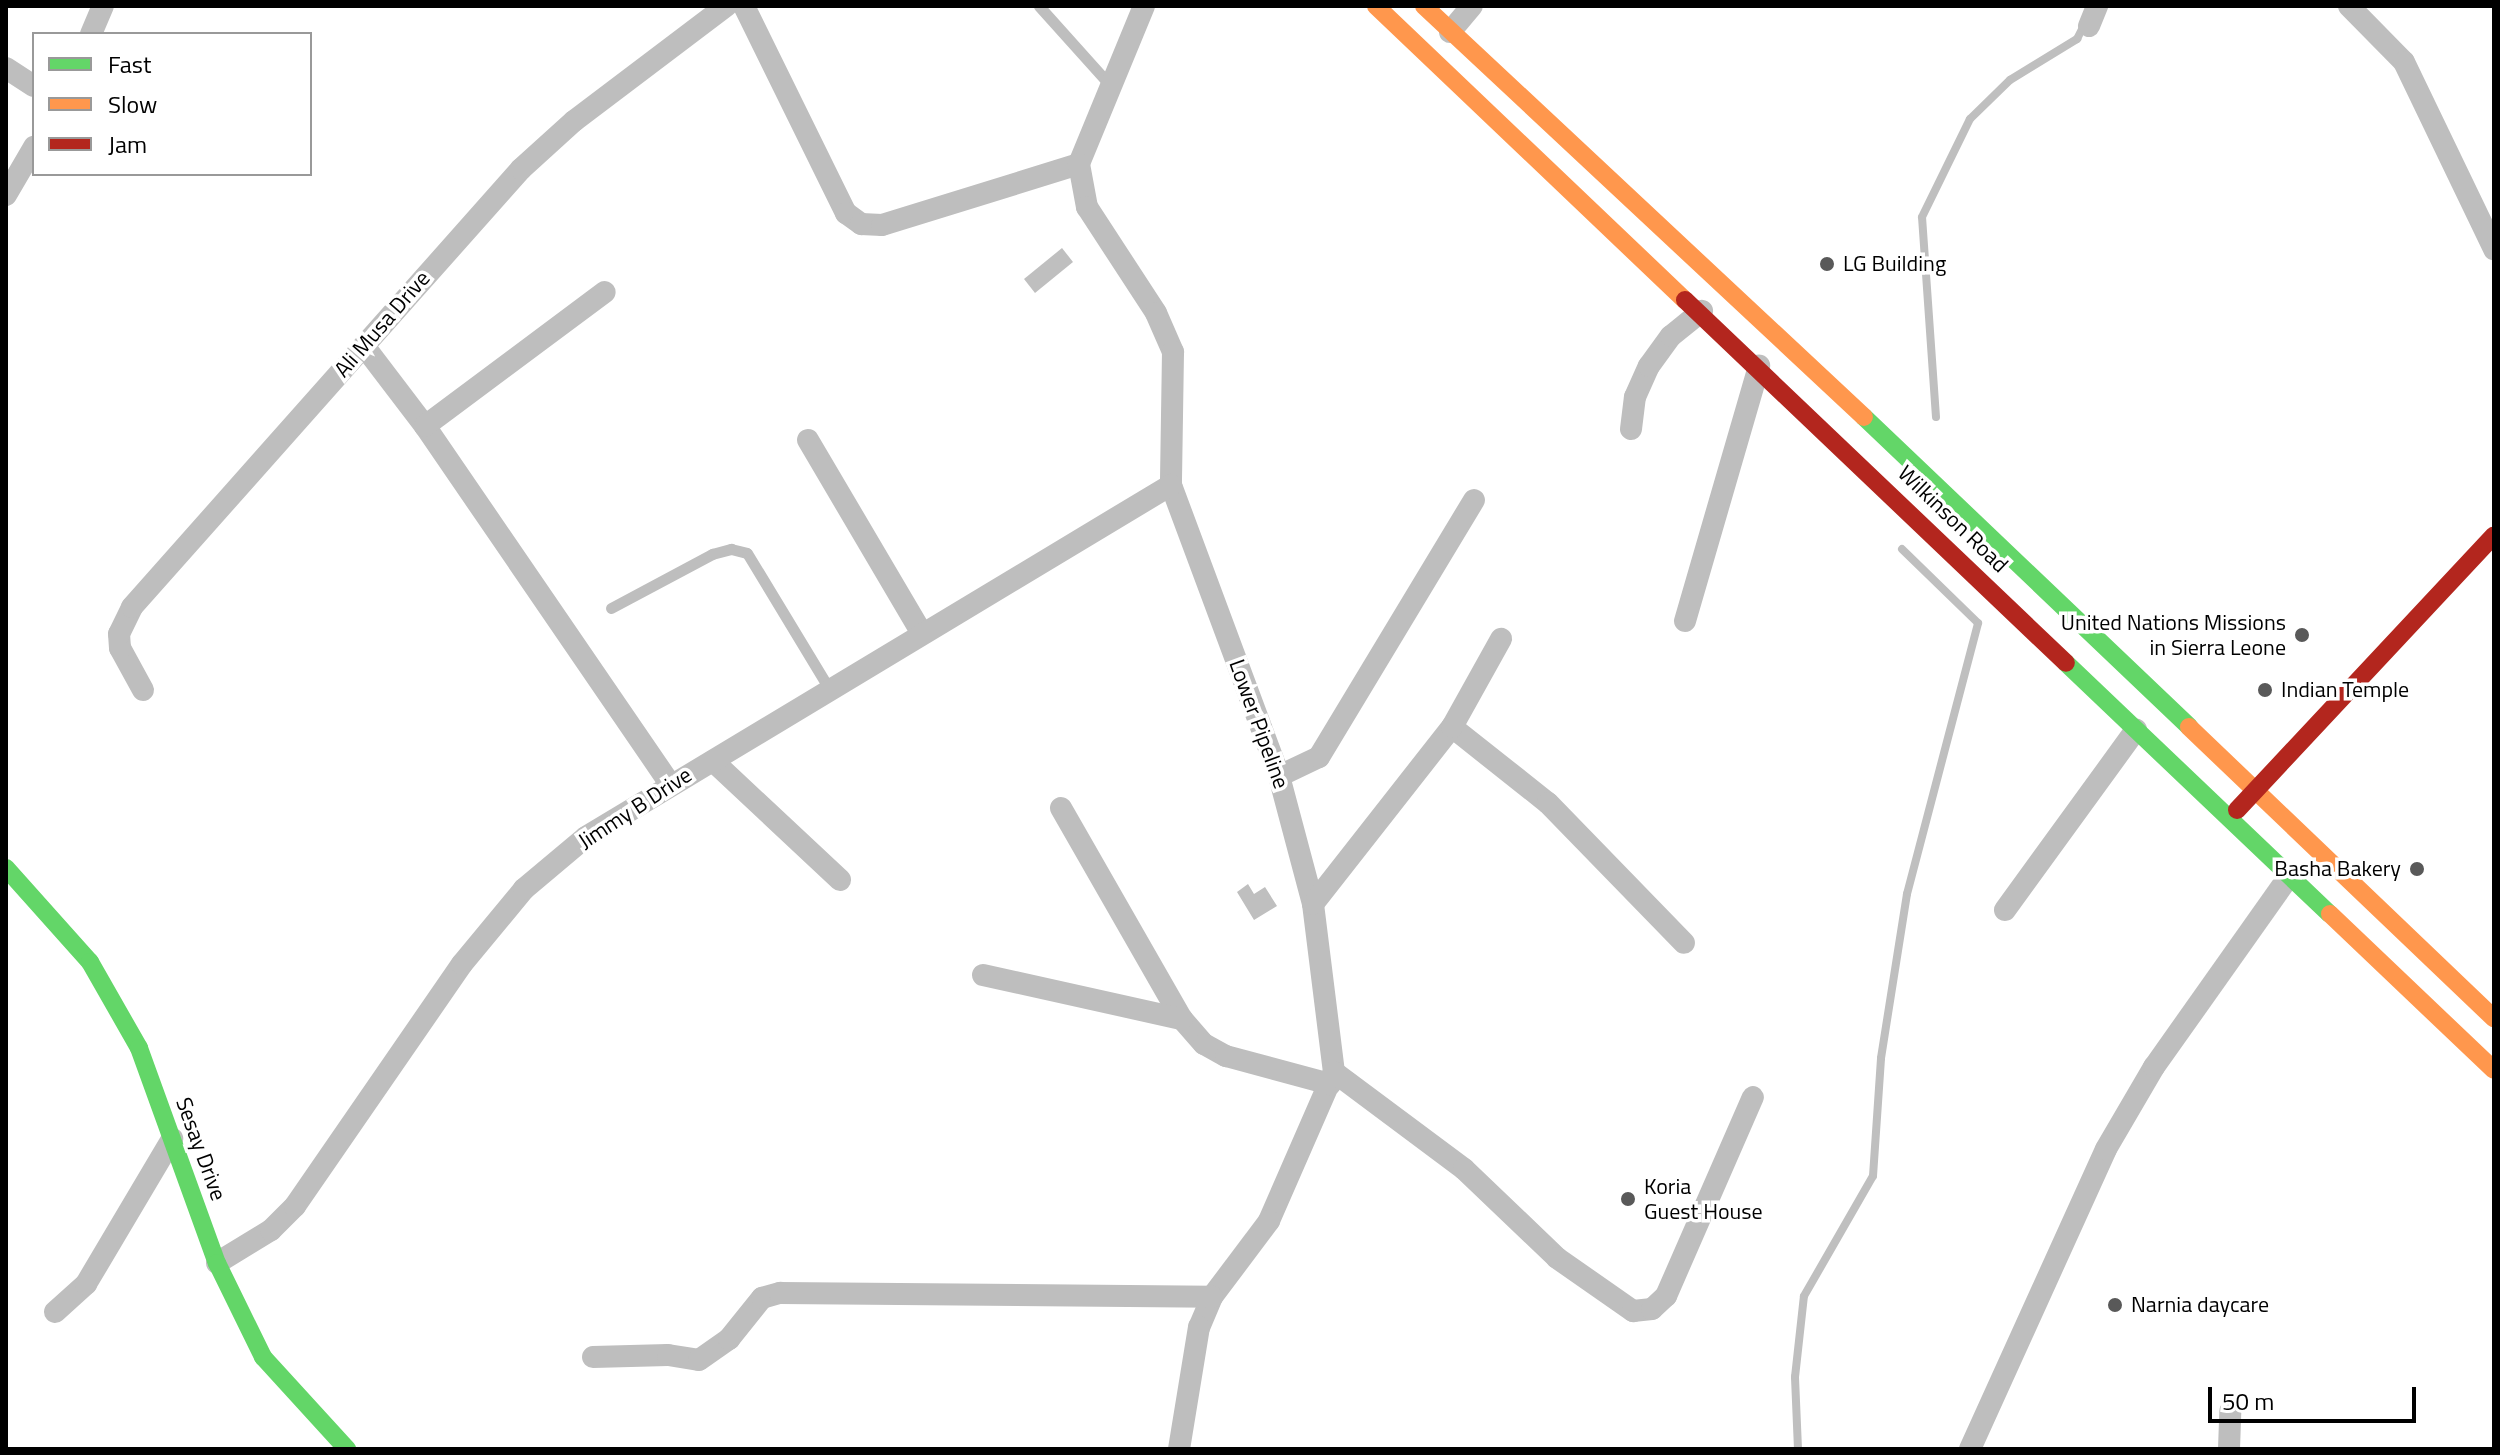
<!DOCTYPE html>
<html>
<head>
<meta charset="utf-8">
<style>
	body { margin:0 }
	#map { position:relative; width:2500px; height:1455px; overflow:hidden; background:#fff; font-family:"Titillium Web",sans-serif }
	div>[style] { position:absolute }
	.water>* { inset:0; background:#bfbfbf }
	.stream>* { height:8px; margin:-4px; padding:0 4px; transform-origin:4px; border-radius:4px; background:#bfbfbf }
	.lane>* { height:11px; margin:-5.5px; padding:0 5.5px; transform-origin:5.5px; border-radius:5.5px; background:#bebebe }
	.street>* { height:22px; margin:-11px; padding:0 11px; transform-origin:11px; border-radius:11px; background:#bebebe }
	.fast>* { height:18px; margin:-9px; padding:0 9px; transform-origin:9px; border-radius:9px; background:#63d668 }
	.slow>* { height:18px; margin:-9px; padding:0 9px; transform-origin:9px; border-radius:9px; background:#ff974d }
	.jam>* { height:18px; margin:-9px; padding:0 9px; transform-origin:9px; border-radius:9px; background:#b3261e }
	.dots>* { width:22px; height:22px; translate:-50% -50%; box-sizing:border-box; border:4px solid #fff; border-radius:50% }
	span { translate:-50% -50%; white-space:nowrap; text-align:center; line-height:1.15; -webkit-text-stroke:7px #fff; paint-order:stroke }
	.poi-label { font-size:22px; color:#000 }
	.left { translate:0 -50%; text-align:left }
	.right { translate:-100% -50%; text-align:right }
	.street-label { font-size:22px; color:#000 }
	.frame { position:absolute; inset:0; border:8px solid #000; pointer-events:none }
	.legend { position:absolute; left:32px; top:32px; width:280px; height:144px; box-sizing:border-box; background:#fff; border:2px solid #999; margin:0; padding:10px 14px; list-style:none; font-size:24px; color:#000 }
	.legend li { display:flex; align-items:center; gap:16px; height:40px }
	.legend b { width:40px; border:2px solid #999 }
	.scale { position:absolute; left:2208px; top:1387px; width:208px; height:36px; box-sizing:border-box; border:4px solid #000; border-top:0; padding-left:10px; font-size:24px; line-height:28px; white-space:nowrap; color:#000; -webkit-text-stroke:6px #fff; paint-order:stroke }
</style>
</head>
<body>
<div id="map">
	<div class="water">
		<div style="clip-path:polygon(1062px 248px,1073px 262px,1035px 293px,1024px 279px)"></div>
		<div style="clip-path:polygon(1248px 884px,1254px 894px,1265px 887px,1277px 906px,1254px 920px,1237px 892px)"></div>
	</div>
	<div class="stream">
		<div style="left:1936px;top:417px;width:200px;rotate:-94deg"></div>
		<div style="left:1922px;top:217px;width:109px;rotate:-63.9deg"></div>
		<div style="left:1970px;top:119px;width:56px;rotate:-44.3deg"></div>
		<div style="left:2010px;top:80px;width:79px;rotate:-31.5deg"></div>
		<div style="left:2077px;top:39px;width:16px;rotate:-63deg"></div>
		<div style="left:1798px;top:1449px;width:72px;rotate:-92.4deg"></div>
		<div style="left:1795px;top:1377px;width:81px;rotate:-83.7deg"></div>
		<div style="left:1804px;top:1296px;width:138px;rotate:-60.1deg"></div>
		<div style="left:1873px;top:1176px;width:118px;rotate:-86.1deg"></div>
		<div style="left:1881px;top:1058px;width:166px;rotate:-81deg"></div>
		<div style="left:1907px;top:894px;width:280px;rotate:-75.3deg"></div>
		<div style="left:1978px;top:623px;width:106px;rotate:-135.8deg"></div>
	</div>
	<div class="lane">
		<div style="left:1039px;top:6px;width:105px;rotate:48.1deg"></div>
		<div style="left:611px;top:608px;width:115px;rotate:-28.1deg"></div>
		<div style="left:712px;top:554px;width:20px;rotate:-15deg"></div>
		<div style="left:731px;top:549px;width:16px;rotate:14deg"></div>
		<div style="left:747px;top:553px;width:160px;rotate:58.8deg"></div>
	</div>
	<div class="street">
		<div style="left:744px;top:6px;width:231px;rotate:63.8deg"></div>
		<div style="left:846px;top:213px;width:19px;rotate:36deg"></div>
		<div style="left:861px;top:224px;width:21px;rotate:3deg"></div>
		<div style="left:882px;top:225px;width:206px;rotate:-17.2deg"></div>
		<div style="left:1144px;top:6px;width:171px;rotate:112.4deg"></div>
		<div style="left:1079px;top:164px;width:44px;rotate:79.5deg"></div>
		<div style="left:1087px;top:207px;width:126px;rotate:56.9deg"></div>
		<div style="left:1156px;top:313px;width:43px;rotate:66.4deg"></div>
		<div style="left:1173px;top:352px;width:133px;rotate:90.9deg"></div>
		<div style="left:1171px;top:485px;width:310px;rotate:69.6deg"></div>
		<div style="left:1279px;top:776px;width:132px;rotate:75.1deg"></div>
		<div style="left:1313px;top:904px;width:169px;rotate:82.9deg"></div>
		<div style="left:1334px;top:1072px;width:163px;rotate:113.6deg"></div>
		<div style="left:1269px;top:1221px;width:95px;rotate:126.9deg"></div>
		<div style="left:1212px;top:1297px;width:33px;rotate:113deg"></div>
		<div style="left:1199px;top:1327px;width:124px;rotate:99.3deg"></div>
		<div style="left:2349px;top:6px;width:78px;rotate:45.5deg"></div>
		<div style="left:2404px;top:62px;width:208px;rotate:64.3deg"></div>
		<div style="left:2089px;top:26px;width:22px;rotate:-68deg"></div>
		<div style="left:1450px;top:32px;width:34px;rotate:-50deg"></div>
		<div style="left:91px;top:34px;width:30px;rotate:-67deg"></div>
		<div style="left:6px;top:68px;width:33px;rotate:33deg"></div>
		<div style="left:6px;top:195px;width:56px;rotate:-59.7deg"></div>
		<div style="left:364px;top:346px;width:101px;rotate:52.7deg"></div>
		<div style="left:425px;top:426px;width:432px;rotate:55.6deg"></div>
		<div style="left:425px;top:426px;width:224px;rotate:-36.7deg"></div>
		<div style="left:1631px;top:429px;width:32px;rotate:-83deg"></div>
		<div style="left:1635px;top:397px;width:34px;rotate:-66deg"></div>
		<div style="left:1649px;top:366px;width:37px;rotate:-54deg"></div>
		<div style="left:1671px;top:336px;width:40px;rotate:-39deg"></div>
		<div style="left:808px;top:440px;width:223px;rotate:59.5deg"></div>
		<div style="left:1685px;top:621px;width:266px;rotate:-73.8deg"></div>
		<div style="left:143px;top:690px;width:48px;rotate:-118.7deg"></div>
		<div style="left:120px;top:648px;width:14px;rotate:-94deg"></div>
		<div style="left:119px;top:634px;width:30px;rotate:-64deg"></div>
		<div style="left:132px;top:607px;width:586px;rotate:-48.39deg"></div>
		<div style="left:521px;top:169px;width:72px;rotate:-42.2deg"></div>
		<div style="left:574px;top:121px;width:191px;rotate:-37.1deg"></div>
		<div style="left:1452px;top:727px;width:122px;rotate:38.4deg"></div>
		<div style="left:1548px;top:803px;width:195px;rotate:45.8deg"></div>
		<div style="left:713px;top:761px;width:174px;rotate:43.1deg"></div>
		<div style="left:1279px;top:776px;width:44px;rotate:-25.4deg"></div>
		<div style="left:1319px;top:757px;width:300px;rotate:-58.9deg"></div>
		<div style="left:1061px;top:808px;width:243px;rotate:60.2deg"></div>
		<div style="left:1182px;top:1019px;width:33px;rotate:49deg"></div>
		<div style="left:1204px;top:1044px;width:25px;rotate:29deg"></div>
		<div style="left:1226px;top:1056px;width:108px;rotate:15.1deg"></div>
		<div style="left:1313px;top:904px;width:225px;rotate:-51.9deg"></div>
		<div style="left:1452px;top:727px;width:101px;rotate:-60.9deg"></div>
		<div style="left:2005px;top:910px;width:223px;rotate:-54deg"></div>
		<div style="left:983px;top:975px;width:204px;rotate:12.5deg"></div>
		<div style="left:1334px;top:1072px;width:162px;rotate:36.7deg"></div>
		<div style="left:1464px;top:1169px;width:129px;rotate:43.7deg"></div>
		<div style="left:1557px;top:1258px;width:93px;rotate:34.9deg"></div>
		<div style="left:1633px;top:1311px;width:19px;rotate:-6deg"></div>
		<div style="left:1652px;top:1309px;width:19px;rotate:-43deg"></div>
		<div style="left:1666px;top:1296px;width:217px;rotate:-66.4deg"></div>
		<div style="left:217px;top:1263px;width:63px;rotate:-31.4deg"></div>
		<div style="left:271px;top:1230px;width:34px;rotate:-45deg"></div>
		<div style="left:295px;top:1206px;width:294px;rotate:-55.4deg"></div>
		<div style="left:462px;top:964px;width:97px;rotate:-50.4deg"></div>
		<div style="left:524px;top:889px;width:81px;rotate:-40deg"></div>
		<div style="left:586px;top:837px;width:683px;rotate:-31.04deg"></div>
		<div style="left:55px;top:1312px;width:42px;rotate:-42.1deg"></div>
		<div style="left:86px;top:1284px;width:169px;rotate:-59.3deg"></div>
		<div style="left:593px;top:1357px;width:75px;rotate:-1.5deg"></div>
		<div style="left:668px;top:1355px;width:31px;rotate:9deg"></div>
		<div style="left:699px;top:1360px;width:37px;rotate:-35deg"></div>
		<div style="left:729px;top:1339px;width:53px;rotate:-51.2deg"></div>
		<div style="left:762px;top:1298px;width:19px;rotate:-16deg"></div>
		<div style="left:780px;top:1293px;width:432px;rotate:0.5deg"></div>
		<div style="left:1970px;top:1449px;width:329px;rotate:-65.6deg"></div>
		<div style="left:2106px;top:1149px;width:95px;rotate:-59.7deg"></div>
		<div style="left:2154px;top:1067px;width:235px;rotate:-54.7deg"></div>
		<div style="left:2229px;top:1449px;width:38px;rotate:-88deg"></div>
	</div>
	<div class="fast">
		<div style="left:1864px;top:417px;width:449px;rotate:43.6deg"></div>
		<div style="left:2066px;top:663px;width:364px;rotate:43.6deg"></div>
		<div style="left:6px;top:868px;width:126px;rotate:48.2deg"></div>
		<div style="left:90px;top:962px;width:99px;rotate:60.3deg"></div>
		<div style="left:139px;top:1048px;width:229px;rotate:70.1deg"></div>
		<div style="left:217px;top:1263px;width:105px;rotate:63.9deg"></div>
		<div style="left:263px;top:1357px;width:125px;rotate:47.6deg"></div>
	</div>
	<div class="slow">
		<div style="left:1376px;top:6px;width:427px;rotate:43.6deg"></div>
		<div style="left:1424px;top:6px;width:602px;rotate:43.05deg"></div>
		<div style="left:2189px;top:727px;width:422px;rotate:43.7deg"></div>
		<div style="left:2330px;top:914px;width:226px;rotate:43.6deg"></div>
	</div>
	<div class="jam">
		<div style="left:1685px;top:300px;width:526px;rotate:43.61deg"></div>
		<div style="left:2237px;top:810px;width:376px;rotate:-46.9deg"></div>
	</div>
	<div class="dots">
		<div style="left:1827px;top:264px;background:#595959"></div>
		<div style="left:2302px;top:635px;background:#595959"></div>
		<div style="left:2265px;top:690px;background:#595959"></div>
		<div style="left:2417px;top:869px;background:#595959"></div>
		<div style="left:1628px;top:1199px;background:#595959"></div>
		<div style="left:2115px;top:1305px;background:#595959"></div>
	</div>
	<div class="poi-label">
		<span class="left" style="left:1843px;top:264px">LG Building</span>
		<span class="right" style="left:2286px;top:635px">United Nations Missions<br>in Sierra Leone</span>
		<span class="left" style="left:2281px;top:690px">Indian Temple</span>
		<span class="right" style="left:2401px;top:869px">Basha Bakery</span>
		<span class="left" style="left:1644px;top:1199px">Koria<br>Guest House</span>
		<span class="left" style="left:2131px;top:1305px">Narnia daycare</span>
	</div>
	<div class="street-label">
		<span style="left:382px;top:324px;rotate:-49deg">Ali Musa Drive</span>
		<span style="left:1953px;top:519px;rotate:44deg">Wilkinson Road</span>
		<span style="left:1259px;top:724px;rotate:70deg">Lower Pipeline</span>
		<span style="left:635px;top:808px;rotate:-33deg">Jimmy B Drive</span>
		<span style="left:201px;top:1149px;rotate:70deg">Sesay Drive</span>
	</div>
	<div class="frame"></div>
	<ul class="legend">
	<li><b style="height:10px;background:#63d668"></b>Fast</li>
	<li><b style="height:10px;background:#ff974d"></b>Slow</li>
	<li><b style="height:10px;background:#b3261e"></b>Jam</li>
	</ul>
	<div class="scale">50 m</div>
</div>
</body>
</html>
